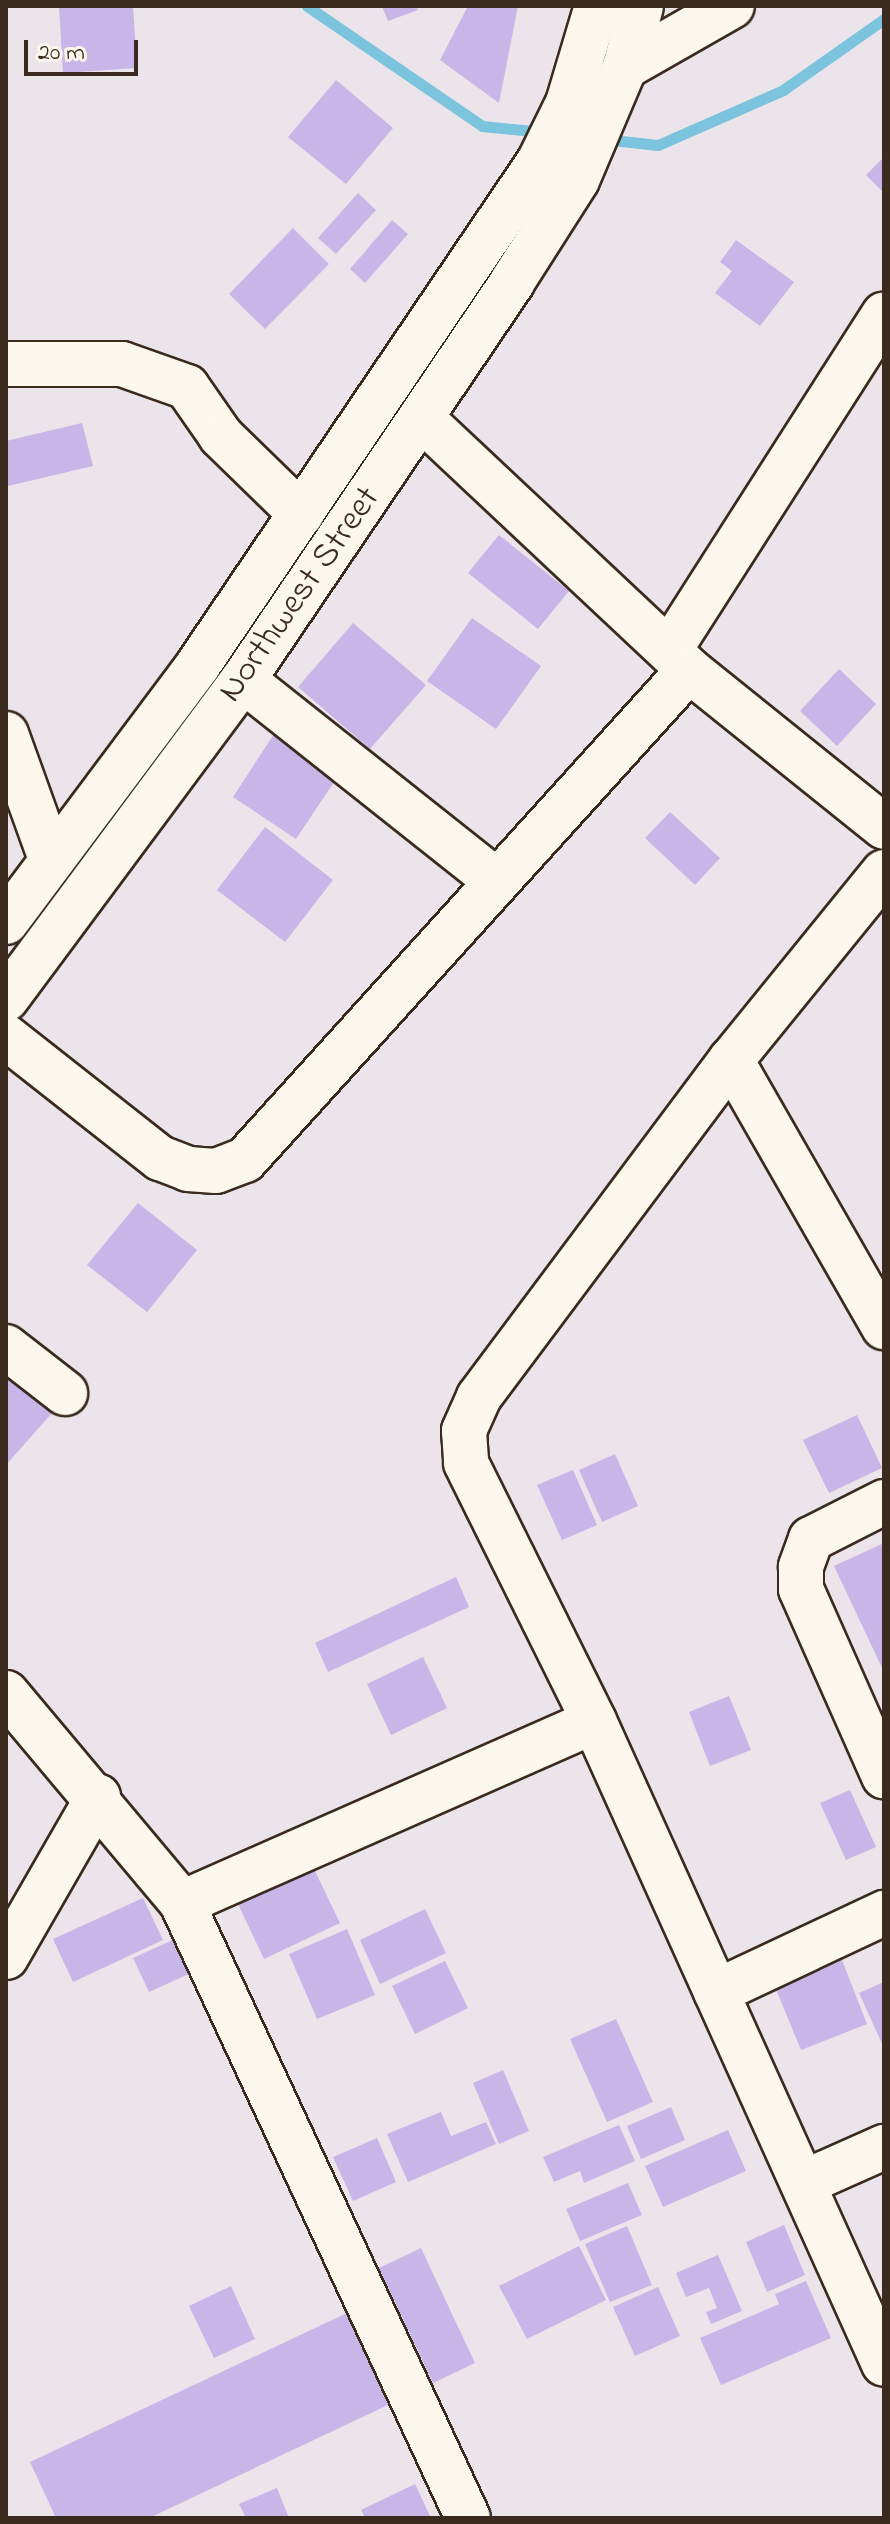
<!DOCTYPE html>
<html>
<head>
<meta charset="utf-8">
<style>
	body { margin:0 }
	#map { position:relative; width:890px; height:2524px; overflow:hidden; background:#ebe4ea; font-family:"Indie Flower",sans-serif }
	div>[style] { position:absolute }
	.stream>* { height:11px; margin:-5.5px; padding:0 5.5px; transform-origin:5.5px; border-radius:5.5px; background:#7cc4dd }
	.building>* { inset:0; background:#c7b6e7 }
	.roads { filter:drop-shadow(2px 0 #3b2a1e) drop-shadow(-2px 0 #3b2a1e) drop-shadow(0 2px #3b2a1e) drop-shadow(0 -2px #3b2a1e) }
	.street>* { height:44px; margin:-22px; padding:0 22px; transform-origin:22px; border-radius:22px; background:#fbf7ec }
	.secondary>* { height:44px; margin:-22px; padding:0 22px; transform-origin:22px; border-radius:22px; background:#fbf7ec }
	span { translate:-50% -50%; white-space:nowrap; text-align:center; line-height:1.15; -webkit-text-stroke:7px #fbf7ec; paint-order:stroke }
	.street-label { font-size:36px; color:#3b2a1e }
	.frame { position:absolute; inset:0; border:8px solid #3b2a1e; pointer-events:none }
	.scale { position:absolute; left:24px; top:40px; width:114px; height:36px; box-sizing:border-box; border:4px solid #3b2a1e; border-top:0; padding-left:10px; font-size:24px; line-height:28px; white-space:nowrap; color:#3b2a1e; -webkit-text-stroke:6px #fbf7ec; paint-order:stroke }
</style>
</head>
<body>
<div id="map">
	<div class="stream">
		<div style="left:307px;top:6px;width:212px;rotate:34.4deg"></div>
		<div style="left:482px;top:126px;width:61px;rotate:5.6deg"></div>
		<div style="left:603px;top:139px;width:55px;rotate:6.2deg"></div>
		<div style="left:658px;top:145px;width:137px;rotate:-23.7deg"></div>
		<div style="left:783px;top:90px;width:123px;rotate:-35.1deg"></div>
	</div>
	<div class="building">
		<div style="clip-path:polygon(59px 6px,133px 6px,137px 68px,63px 73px)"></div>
		<div style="clip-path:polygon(382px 6px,416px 6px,418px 10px,388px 21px)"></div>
		<div style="clip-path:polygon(518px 6px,499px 103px,440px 60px,467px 8px)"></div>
		<div style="clip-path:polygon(336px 80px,393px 128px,346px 184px,288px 137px)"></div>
		<div style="clip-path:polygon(884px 157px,884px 193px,866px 175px)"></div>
		<div style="clip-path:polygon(358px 193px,376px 210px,336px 254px,318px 238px)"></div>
		<div style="clip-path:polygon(392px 220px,408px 234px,365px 283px,350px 269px)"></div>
		<div style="clip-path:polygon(293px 228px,329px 264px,265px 329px,229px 294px)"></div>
		<div style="clip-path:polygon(736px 240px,794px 282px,760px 326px,715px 293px,732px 271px,720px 262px)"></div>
		<div style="clip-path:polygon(82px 423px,93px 466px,8px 486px,6px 441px)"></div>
		<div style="clip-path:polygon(499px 535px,569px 591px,538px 629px,468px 573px)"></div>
		<div style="clip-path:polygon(472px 618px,541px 666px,496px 729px,427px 681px)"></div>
		<div style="clip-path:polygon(353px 623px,426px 685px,370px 749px,298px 687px)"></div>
		<div style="clip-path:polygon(839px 669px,876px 704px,837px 746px,800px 711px)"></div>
		<div style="clip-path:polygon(276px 731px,340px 773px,296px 839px,233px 797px)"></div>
		<div style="clip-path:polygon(670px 812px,720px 858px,695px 885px,645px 838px)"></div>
		<div style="clip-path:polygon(265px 827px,333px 880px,285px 942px,217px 890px)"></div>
		<div style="clip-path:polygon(138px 1203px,197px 1250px,147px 1312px,87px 1265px)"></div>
		<div style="clip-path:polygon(10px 1377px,52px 1413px,6px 1465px,6px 1382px)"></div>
		<div style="clip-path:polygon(857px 1415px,882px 1468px,829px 1493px,803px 1440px)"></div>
		<div style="clip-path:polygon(615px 1454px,638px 1506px,602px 1522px,579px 1470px)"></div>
		<div style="clip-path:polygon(573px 1470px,597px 1525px,562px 1540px,537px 1485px)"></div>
		<div style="clip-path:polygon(884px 1543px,884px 1672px,834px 1566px)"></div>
		<div style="clip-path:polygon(456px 1577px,469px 1607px,328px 1672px,315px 1643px)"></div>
		<div style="clip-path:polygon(423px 1657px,447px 1708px,391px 1735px,367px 1684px)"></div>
		<div style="clip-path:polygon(729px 1696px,751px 1750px,710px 1766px,689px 1712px)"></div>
		<div style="clip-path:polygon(850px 1790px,876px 1847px,846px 1860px,820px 1803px)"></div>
		<div style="clip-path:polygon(313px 1867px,340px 1923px,264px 1959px,237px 1902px)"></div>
		<div style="clip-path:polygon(143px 1898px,163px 1940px,73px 1982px,53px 1939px)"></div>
		<div style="clip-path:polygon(425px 1909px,446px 1953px,380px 1984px,360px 1940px)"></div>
		<div style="clip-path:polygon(347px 1929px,375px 1995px,317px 2019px,289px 1954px)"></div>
		<div style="clip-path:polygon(186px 1934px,202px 1968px,149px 1992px,133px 1958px)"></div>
		<div style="clip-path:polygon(842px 1960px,867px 2024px,801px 2050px,775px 1987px)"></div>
		<div style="clip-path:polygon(445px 1961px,468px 2008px,415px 2034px,392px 1986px)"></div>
		<div style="clip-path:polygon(884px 1982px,884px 2048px,859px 1993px)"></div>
		<div style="clip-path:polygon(616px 2019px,653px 2102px,607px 2122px,570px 2039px)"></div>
		<div style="clip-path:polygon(503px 2070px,529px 2131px,499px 2144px,473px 2083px)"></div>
		<div style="clip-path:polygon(671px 2107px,685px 2140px,641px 2159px,627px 2126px)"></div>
		<div style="clip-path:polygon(441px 2112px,451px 2136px,486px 2122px,496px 2144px,408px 2182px,387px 2134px)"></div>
		<div style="clip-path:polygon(619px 2125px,635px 2161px,584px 2183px,580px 2171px,554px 2182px,543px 2157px)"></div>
		<div style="clip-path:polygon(728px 2130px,746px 2171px,663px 2207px,645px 2166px)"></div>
		<div style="clip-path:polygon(377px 2138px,396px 2182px,353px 2201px,333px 2157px)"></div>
		<div style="clip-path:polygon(628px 2183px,642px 2215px,580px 2241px,566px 2209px)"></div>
		<div style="clip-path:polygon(784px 2225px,805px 2275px,767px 2292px,746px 2242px)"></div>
		<div style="clip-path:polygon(627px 2226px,652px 2285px,610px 2302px,585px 2244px)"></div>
		<div style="clip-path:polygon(579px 2246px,606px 2300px,527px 2339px,499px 2286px)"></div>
		<div style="clip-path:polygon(421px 2248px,475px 2363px,433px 2383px,379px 2268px)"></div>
		<div style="clip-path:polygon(718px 2255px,742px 2311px,711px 2324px,706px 2312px,717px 2308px,709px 2288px,686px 2297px,676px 2273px)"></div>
		<div style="clip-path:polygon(806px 2281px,831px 2338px,721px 2385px,700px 2338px,779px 2304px,775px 2294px)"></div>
		<div style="clip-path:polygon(231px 2286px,255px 2339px,214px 2358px,189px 2306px)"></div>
		<div style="clip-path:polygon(658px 2287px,680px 2336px,635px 2356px,613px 2307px)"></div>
		<div style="clip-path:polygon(347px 2313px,390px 2404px,149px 2518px,56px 2518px,30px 2462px)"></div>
		<div style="clip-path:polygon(415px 2484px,431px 2518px,365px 2518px,361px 2510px)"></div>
		<div style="clip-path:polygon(277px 2488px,289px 2518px,246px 2518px,239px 2504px)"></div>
	</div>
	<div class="roads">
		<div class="street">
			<div style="left:625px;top:67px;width:123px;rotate:-29.7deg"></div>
			<div style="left:6px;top:364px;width:116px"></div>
			<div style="left:122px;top:364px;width:69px;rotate:19.5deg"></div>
			<div style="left:187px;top:387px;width:60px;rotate:55.2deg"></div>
			<div style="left:221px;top:436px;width:112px;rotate:44.3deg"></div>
			<div style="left:421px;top:418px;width:368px;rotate:43.2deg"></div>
			<div style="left:689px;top:670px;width:250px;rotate:38.8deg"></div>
			<div style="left:670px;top:649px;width:397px;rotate:-57.4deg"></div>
			<div style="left:243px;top:680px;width:322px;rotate:38.4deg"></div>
			<div style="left:6px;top:734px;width:133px;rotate:70.2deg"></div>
			<div style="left:884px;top:872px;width:242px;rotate:129.1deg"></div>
			<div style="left:731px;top:1060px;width:421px;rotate:126.8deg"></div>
			<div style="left:479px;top:1397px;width:37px;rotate:114deg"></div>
			<div style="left:464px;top:1431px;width:32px;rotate:86deg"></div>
			<div style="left:466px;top:1463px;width:288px;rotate:63.6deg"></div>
			<div style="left:594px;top:1721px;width:705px;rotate:65.72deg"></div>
			<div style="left:6px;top:1037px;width:196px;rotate:38.2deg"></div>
			<div style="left:160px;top:1158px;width:30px;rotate:21deg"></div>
			<div style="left:188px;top:1169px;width:28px;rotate:4deg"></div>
			<div style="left:216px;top:1171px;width:31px;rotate:-21deg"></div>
			<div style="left:245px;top:1160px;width:661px;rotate:-47.82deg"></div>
			<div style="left:731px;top:1060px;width:308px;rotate:60.2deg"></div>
			<div style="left:6px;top:1347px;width:75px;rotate:37.9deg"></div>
			<div style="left:884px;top:1502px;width:82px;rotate:153.1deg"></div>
			<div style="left:811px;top:1539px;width:30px;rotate:110deg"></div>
			<div style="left:801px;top:1567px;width:22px;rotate:90deg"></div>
			<div style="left:801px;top:1589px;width:205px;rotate:66.1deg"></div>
			<div style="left:6px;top:1693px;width:274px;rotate:50deg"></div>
			<div style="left:182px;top:1903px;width:678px;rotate:65.06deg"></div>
			<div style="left:182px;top:1903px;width:450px;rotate:-23.8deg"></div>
			<div style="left:6px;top:1957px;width:185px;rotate:-60.1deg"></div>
			<div style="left:716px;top:1992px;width:186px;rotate:-25.2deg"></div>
			<div style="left:803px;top:2183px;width:89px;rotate:-24deg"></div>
		</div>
		<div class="secondary">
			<div style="left:6px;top:922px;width:321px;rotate:-53.2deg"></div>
			<div style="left:198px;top:665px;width:608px;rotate:-55.87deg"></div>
			<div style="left:539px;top:162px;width:66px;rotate:-63.8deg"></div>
			<div style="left:568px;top:103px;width:101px;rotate:-73.4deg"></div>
			<div style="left:6px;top:999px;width:397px;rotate:-53.4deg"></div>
			<div style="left:243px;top:680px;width:480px;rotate:-55.9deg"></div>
			<div style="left:512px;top:282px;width:121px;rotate:-57.5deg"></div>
			<div style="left:577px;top:180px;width:123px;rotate:-67deg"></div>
			<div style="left:625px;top:67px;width:63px;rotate:-75.3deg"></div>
		</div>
	</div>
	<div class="street-label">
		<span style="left:300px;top:595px;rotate:-55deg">Northwest Street</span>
	</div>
	<div class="frame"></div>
	<div class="scale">20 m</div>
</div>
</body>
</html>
